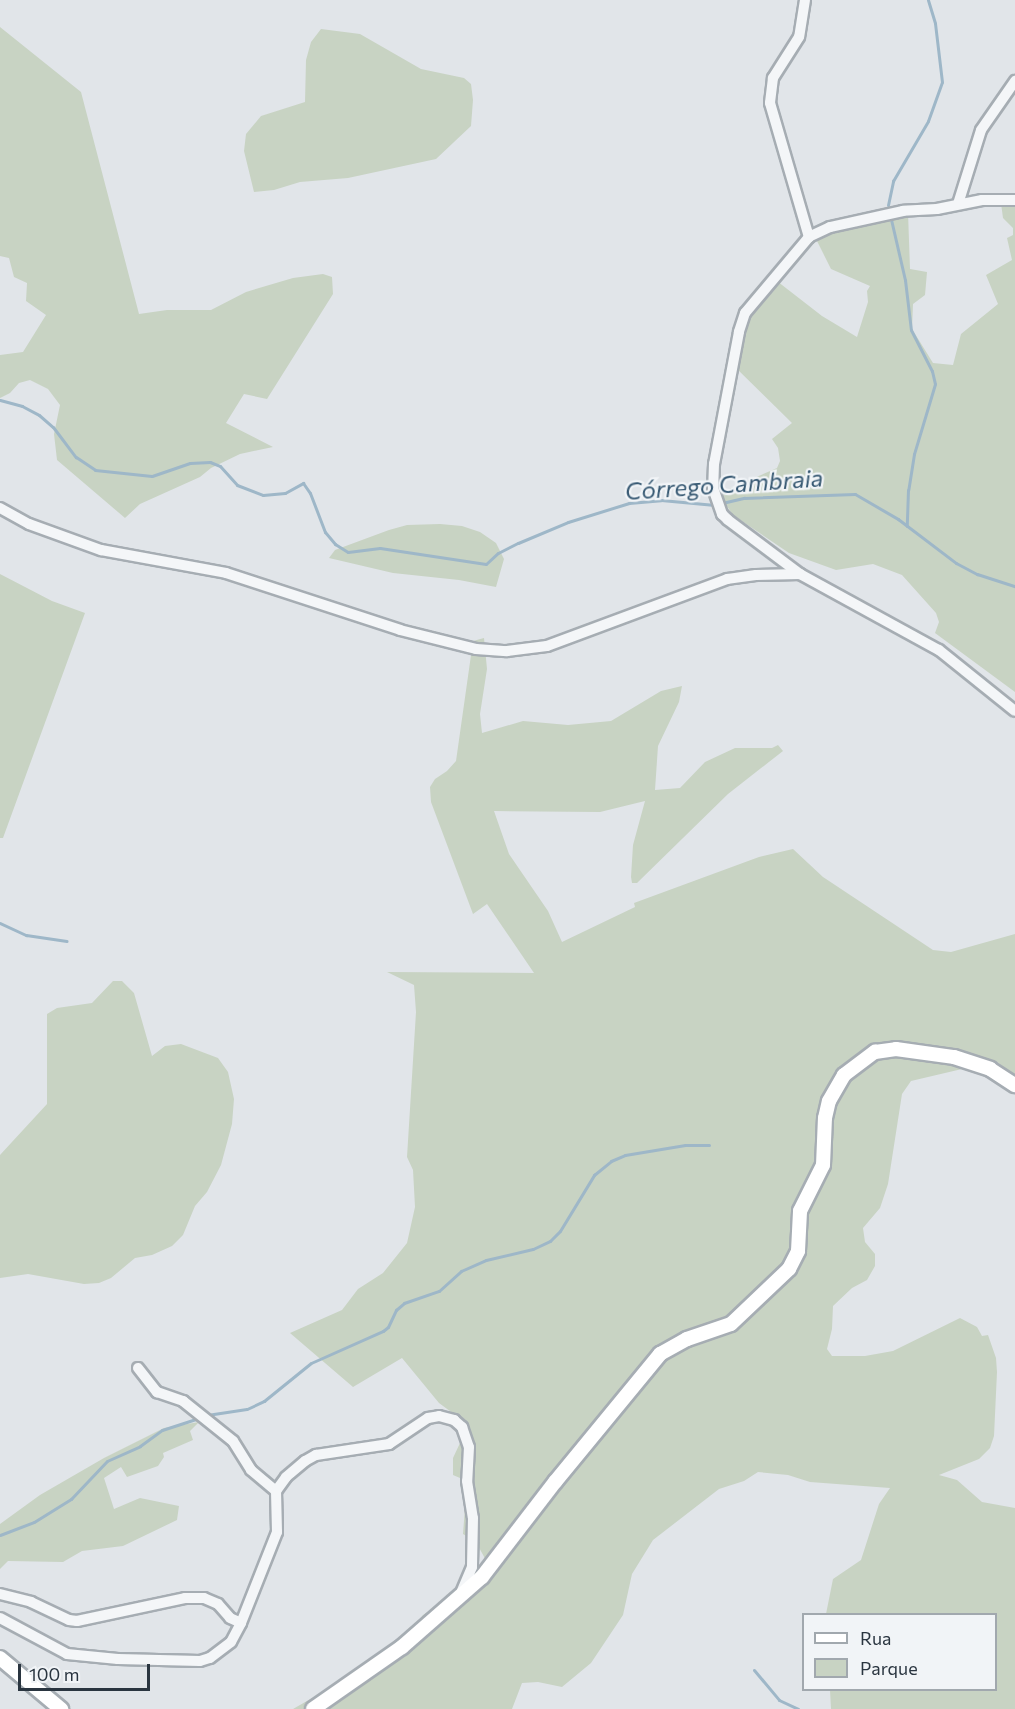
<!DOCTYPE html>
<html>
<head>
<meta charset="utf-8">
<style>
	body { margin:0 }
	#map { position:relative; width:1015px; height:1709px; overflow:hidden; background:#e1e5e9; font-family:Commissioner,sans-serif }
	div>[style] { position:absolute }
	.green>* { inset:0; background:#c8d3c3 }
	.stream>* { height:3px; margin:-1.5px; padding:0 1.5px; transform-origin:1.5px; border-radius:1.5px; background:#9eb7c8 }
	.roads { filter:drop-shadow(2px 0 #a6adb3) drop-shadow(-2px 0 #a6adb3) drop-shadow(0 2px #a6adb3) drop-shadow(0 -2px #a6adb3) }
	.street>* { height:10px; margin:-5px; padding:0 5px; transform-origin:5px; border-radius:5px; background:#f4f6f8 }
	.secondary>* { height:14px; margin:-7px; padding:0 7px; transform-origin:7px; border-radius:7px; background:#fff }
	span { translate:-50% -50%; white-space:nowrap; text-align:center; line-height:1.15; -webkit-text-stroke:4.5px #f1f4f7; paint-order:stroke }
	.water-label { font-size:24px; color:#365872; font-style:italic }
	.legend { position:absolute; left:802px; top:1613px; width:195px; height:78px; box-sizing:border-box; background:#f1f4f7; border:2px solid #a1a8ae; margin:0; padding:8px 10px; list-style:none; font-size:18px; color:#2a3540 }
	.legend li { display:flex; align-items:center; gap:12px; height:30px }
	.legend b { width:30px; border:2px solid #a1a8ae }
	.scale { position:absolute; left:18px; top:1664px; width:132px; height:27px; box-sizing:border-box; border:3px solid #2a3540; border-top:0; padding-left:8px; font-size:18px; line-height:21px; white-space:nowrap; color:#2a3540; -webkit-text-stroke:4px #f1f4f7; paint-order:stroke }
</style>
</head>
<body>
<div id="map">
	<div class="green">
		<div style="clip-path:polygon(0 27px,81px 92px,139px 314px,167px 310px,211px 310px,246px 292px,293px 278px,323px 274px,332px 277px,333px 294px,267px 399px,244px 394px,226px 423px,273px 447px,240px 454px,211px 468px,200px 477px,140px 504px,125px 518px,57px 460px,54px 434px,60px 405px,48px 389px,30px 380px,19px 383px,10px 393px,0 398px,0 355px,23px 352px,46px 315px,26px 301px,27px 283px,14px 277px,9px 258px,0 256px)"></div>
		<div style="clip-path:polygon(321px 29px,360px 34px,421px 69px,464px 78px,471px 84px,473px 100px,471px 126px,436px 159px,348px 178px,300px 182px,274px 190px,254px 192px,244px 151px,246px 134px,261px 116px,305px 102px,306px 60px,311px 42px)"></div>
		<div style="clip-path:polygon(1000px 196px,1015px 196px,1015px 692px,935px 633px,939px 622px,936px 613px,902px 575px,873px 564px,836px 570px,789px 553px,733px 515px,724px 502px,722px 492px,777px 468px,780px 461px,778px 448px,772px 439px,792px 423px,734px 366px,749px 314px,773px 278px,822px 316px,857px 337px,868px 302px,867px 291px,870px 286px,831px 269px,816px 239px,807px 228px,822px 231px,908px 212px,910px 269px,927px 272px,925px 295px,913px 304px,912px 329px,933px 363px,953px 365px,961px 334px,998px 304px,986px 275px,1012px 260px,1007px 238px,1013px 235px,1013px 228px,1003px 218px)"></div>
		<div style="clip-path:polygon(440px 524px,462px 526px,480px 532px,496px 543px,504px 559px,496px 587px,459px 580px,393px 573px,329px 558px,335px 550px,389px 530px,407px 525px)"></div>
		<div style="clip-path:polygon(0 574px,52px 601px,85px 613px,3px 838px,0 838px)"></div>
		<div style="clip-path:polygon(484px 638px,487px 669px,480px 714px,482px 733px,523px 721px,568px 725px,611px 721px,661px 691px,682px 686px,679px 702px,658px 746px,655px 790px,680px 788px,705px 762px,735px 748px,772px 748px,778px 745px,783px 751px,728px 794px,637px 883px,632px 883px,631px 877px,633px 845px,645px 801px,600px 812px,494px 811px,509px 854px,548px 911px,562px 942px,635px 907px,634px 903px,759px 857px,793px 849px,823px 877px,933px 950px,951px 952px,1015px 934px,1015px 1077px,996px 1061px,911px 1081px,902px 1094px,888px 1184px,880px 1208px,863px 1228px,865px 1242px,875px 1254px,875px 1266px,867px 1280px,852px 1288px,833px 1306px,832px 1329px,827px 1349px,832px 1356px,865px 1356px,893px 1351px,960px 1318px,977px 1327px,982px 1336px,988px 1335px,996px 1358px,997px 1372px,994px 1436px,990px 1448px,979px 1459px,939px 1475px,957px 1480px,982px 1502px,1015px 1508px,1015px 1709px,831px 1709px,830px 1690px,996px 1690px,996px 1614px,826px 1614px,833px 1579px,861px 1560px,879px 1504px,890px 1488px,810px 1482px,788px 1475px,758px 1472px,744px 1481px,719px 1489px,653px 1540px,632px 1574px,623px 1615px,591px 1663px,562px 1687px,538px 1682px,522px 1683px,512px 1709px,293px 1709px,382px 1658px,403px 1642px,423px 1615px,451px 1596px,488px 1564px,476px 1542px,463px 1534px,467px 1481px,453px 1475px,453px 1458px,460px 1443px,468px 1433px,458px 1417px,439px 1403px,402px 1358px,353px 1387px,290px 1333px,342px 1310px,358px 1289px,383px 1273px,407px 1243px,415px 1207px,413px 1170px,407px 1157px,416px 1012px,414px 985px,387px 972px,534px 973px,487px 904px,473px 914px,431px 802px,430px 787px,435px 779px,447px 771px,456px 761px,473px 641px)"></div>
		<div style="clip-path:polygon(113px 981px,122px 981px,134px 993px,152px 1056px,165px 1046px,181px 1044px,218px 1058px,228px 1072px,234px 1099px,232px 1124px,221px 1165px,207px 1192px,195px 1206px,183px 1235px,172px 1246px,152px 1255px,135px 1258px,111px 1278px,99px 1283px,84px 1284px,28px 1274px,0 1278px,0 1155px,47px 1104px,47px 1014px,57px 1008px,92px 1003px)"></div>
		<div style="clip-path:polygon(199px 1422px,190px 1431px,193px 1440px,163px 1453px,164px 1457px,158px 1466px,127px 1477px,121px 1467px,104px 1478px,114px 1509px,140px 1498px,179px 1506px,177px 1520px,123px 1546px,82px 1551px,63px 1562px,8px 1561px,0 1569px,0 1524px,40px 1495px,104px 1458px,164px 1428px)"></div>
	</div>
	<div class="stream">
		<div style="left:888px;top:205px;width:25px;rotate:-78deg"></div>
		<div style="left:893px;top:181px;width:69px;rotate:-59.7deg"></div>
		<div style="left:928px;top:121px;width:41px;rotate:-70.3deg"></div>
		<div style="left:942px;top:82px;width:59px;rotate:-96.8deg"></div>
		<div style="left:935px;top:23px;width:24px;rotate:-107deg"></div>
		<div style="left:890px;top:215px;width:67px;rotate:77deg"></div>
		<div style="left:905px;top:280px;width:50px;rotate:83.2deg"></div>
		<div style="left:911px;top:330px;width:46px;rotate:62.9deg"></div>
		<div style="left:932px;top:371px;width:13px;rotate:77deg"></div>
		<div style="left:935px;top:384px;width:73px;rotate:106.7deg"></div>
		<div style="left:914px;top:454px;width:36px;rotate:99deg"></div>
		<div style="left:908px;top:490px;width:36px;rotate:92deg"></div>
		<div style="left:0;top:400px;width:23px;rotate:15deg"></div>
		<div style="left:22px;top:406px;width:19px;rotate:28deg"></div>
		<div style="left:39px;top:415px;width:18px;rotate:41deg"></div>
		<div style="left:53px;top:427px;width:38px;rotate:53deg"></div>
		<div style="left:76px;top:457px;width:23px;rotate:34deg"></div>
		<div style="left:95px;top:470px;width:57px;rotate:6deg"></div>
		<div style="left:152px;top:476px;width:40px;rotate:-18.9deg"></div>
		<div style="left:190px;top:463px;width:20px;rotate:-3deg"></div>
		<div style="left:210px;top:462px;width:11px;rotate:22deg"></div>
		<div style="left:220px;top:466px;width:25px;rotate:48deg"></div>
		<div style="left:237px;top:485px;width:28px;rotate:21deg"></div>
		<div style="left:263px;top:495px;width:22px;rotate:-5deg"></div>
		<div style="left:285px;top:493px;width:21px;rotate:-29deg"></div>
		<div style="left:303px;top:483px;width:12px;rotate:55deg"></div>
		<div style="left:310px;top:493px;width:42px;rotate:69deg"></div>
		<div style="left:325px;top:532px;width:16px;rotate:50deg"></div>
		<div style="left:335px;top:544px;width:15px;rotate:32deg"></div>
		<div style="left:348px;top:552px;width:32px;rotate:-7deg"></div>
		<div style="left:380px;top:548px;width:107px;rotate:8.6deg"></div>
		<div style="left:486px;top:564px;width:16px;rotate:-43deg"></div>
		<div style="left:498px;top:553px;width:22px;rotate:-27deg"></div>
		<div style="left:518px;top:543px;width:54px;rotate:-22.8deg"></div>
		<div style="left:568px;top:522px;width:64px;rotate:-17.3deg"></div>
		<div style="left:629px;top:503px;width:32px;rotate:-5deg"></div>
		<div style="left:661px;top:500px;width:54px;rotate:5.3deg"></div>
		<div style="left:722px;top:503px;width:23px;rotate:-13deg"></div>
		<div style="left:744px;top:498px;width:111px;rotate:-2.1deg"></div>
		<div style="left:855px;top:494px;width:50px;rotate:30.2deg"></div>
		<div style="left:898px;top:519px;width:73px;rotate:37.2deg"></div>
		<div style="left:956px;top:563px;width:24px;rotate:28deg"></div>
		<div style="left:977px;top:574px;width:40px;rotate:18deg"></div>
		<div style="left:0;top:923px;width:29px;rotate:25deg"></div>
		<div style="left:26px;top:935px;width:41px;rotate:8.3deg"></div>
		<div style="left:207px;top:1415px;width:40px;rotate:-8.5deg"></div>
		<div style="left:247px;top:1409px;width:19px;rotate:-25deg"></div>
		<div style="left:264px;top:1401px;width:60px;rotate:-39deg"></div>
		<div style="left:311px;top:1363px;width:79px;rotate:-24deg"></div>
		<div style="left:383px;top:1331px;width:6px;rotate:-39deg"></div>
		<div style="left:388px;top:1327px;width:19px;rotate:-65deg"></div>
		<div style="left:396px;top:1310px;width:11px;rotate:-41deg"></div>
		<div style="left:404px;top:1303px;width:37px;rotate:-19deg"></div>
		<div style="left:439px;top:1291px;width:30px;rotate:-42deg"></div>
		<div style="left:461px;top:1271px;width:27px;rotate:-24deg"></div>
		<div style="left:486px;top:1260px;width:48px;rotate:-13.2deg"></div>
		<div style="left:533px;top:1249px;width:19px;rotate:-25deg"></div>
		<div style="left:550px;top:1241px;width:14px;rotate:-45deg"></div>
		<div style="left:560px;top:1231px;width:66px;rotate:-58.7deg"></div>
		<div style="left:594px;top:1175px;width:22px;rotate:-39deg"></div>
		<div style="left:611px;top:1161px;width:15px;rotate:-23deg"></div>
		<div style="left:625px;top:1155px;width:61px;rotate:-9.5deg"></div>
		<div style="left:685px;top:1145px;width:24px"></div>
		<div style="left:0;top:1535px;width:36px;rotate:-21deg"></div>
		<div style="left:34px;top:1522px;width:44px;rotate:-31.9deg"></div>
		<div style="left:71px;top:1499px;width:52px;rotate:-46.5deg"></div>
		<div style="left:107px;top:1461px;width:36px;rotate:-24deg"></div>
		<div style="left:140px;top:1446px;width:27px;rotate:-36deg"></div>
		<div style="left:162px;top:1430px;width:38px;rotate:-18deg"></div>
		<div style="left:754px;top:1670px;width:39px;rotate:50deg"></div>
		<div style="left:779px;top:1700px;width:21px;rotate:25deg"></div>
	</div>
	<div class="roads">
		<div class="street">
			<div style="left:805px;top:0;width:37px;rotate:99deg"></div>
			<div style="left:799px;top:37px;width:49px;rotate:122.4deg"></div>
			<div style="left:773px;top:78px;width:25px;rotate:97deg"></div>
			<div style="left:770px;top:103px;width:140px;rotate:73.8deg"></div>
			<div style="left:1015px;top:200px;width:33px;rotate:180deg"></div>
			<div style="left:982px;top:200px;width:46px;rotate:168.7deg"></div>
			<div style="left:937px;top:209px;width:34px;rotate:177deg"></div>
			<div style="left:903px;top:211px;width:75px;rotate:167.6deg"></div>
			<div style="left:830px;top:227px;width:23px;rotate:155deg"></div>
			<div style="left:809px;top:237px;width:99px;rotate:130.1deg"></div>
			<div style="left:745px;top:313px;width:20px;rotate:108deg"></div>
			<div style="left:739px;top:332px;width:134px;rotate:100.7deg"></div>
			<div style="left:714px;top:464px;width:24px;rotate:92deg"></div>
			<div style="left:713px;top:488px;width:28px;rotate:71deg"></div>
			<div style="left:722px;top:514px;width:8px;rotate:45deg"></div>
			<div style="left:728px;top:520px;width:90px;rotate:36.9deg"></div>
			<div style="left:800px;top:574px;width:158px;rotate:28.7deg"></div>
			<div style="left:939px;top:650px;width:97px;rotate:38.8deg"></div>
			<div style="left:958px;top:204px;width:77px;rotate:-72.7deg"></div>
			<div style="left:981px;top:130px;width:60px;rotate:-55.2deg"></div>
			<div style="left:0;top:508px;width:33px;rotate:29deg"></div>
			<div style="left:29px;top:524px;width:77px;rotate:19.9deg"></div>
			<div style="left:101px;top:550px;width:127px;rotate:10.4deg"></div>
			<div style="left:226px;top:573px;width:183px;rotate:18.1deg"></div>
			<div style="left:400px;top:630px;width:78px;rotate:14deg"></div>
			<div style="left:476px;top:649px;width:31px;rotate:4deg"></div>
			<div style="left:507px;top:651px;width:40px;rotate:-7.1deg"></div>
			<div style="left:547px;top:646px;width:192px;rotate:-20.4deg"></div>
			<div style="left:727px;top:579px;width:29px;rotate:-8deg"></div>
			<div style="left:756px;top:575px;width:44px;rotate:-1.3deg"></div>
			<div style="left:138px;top:1368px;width:31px;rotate:52deg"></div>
			<div style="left:157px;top:1392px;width:28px;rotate:19deg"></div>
			<div style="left:183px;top:1401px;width:64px;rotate:38.7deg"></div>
			<div style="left:233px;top:1441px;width:34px;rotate:58deg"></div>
			<div style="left:251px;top:1470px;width:33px;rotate:40deg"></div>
			<div style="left:0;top:1594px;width:32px;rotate:14deg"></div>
			<div style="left:31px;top:1602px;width:42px;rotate:25.3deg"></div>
			<div style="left:69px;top:1620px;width:8px;rotate:7deg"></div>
			<div style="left:77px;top:1621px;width:110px;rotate:-12deg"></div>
			<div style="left:185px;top:1598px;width:19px"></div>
			<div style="left:204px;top:1598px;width:15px;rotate:23deg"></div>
			<div style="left:218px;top:1604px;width:18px;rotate:49deg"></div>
			<div style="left:230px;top:1618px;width:12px;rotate:24deg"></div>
			<div style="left:0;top:1618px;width:76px;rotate:28.2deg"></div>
			<div style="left:67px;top:1654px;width:51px;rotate:5.6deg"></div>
			<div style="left:118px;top:1659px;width:82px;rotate:1.4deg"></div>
			<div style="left:200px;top:1661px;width:10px;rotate:-17deg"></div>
			<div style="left:210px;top:1658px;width:26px;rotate:-37deg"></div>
			<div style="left:231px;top:1642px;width:21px;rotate:-62deg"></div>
			<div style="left:241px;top:1623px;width:98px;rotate:-68.4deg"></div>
			<div style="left:277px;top:1532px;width:41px;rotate:-91.4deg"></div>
			<div style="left:276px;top:1491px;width:17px;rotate:-54deg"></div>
			<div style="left:286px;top:1477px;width:25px;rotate:-40deg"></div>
			<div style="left:305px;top:1461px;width:13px;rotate:-29deg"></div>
			<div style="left:316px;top:1455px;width:74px;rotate:-8.6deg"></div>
			<div style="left:389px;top:1444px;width:47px;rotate:-33.7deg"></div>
			<div style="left:428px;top:1418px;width:11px;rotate:-10deg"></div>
			<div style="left:439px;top:1416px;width:16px;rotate:15deg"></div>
			<div style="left:454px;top:1420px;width:11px;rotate:41deg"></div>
			<div style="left:462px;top:1427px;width:21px;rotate:71deg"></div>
			<div style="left:469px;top:1447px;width:34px;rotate:93deg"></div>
			<div style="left:467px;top:1481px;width:37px;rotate:81deg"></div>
			<div style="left:473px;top:1518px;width:49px;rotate:91.2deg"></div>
			<div style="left:472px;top:1567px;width:26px;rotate:113deg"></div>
		</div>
		<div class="secondary">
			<div style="left:0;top:1658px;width:80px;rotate:39.9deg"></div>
			<div style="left:313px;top:1709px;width:108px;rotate:-34.9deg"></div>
			<div style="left:402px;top:1647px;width:106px;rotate:-41.2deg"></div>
			<div style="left:482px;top:1577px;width:120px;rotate:-52.5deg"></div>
			<div style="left:555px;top:1482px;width:166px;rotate:-50.6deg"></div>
			<div style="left:660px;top:1354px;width:31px;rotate:-29deg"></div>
			<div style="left:687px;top:1339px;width:46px;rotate:-18.8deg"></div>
			<div style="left:731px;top:1324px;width:80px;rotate:-43.5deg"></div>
			<div style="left:789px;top:1269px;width:20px;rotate:-63deg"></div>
			<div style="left:798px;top:1251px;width:40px;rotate:-87.1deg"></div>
			<div style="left:800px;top:1211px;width:51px;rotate:-63.4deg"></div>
			<div style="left:823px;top:1165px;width:47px;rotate:-87.6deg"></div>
			<div style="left:825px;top:1118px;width:17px;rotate:-77deg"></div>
			<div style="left:829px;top:1101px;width:30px;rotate:-60deg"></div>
			<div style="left:844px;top:1075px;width:39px;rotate:-37deg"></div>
			<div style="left:875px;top:1052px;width:21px;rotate:-8deg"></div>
			<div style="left:896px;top:1049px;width:59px;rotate:7.9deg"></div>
			<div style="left:954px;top:1057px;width:38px;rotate:18deg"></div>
			<div style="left:990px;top:1069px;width:30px;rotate:33deg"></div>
		</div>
	</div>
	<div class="water-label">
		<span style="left:724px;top:484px;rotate:-4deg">Córrego Cambraia</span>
	</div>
	<ul class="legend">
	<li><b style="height:8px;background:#fff"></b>Rua</li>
	<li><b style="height:16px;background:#c8d3c3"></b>Parque</li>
	</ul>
	<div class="scale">100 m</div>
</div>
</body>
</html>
